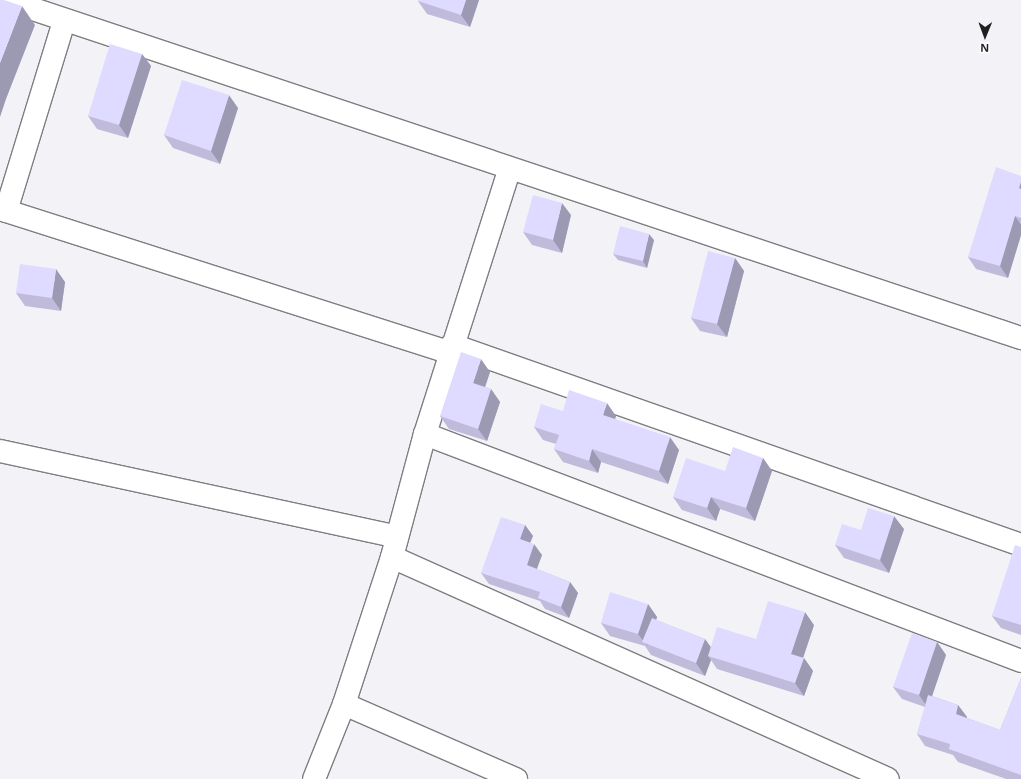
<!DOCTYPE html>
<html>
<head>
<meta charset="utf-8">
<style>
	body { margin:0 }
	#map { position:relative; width:1021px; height:779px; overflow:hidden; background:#f3f3f7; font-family:"Noto Sans",sans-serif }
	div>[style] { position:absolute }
	.roads { filter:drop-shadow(1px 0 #7e7e82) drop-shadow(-1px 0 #7e7e82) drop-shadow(0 1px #7e7e82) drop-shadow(0 -1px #7e7e82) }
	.minor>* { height:22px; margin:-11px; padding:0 11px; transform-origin:11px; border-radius:11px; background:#fff }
	.wall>* { inset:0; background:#c0bbdb }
	.shaded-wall>* { inset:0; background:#9c99b2 }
	.building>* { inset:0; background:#dfdaff }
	span { translate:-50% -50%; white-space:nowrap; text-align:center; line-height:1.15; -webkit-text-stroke:4px #fff; paint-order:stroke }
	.north { position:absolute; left:965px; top:16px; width:40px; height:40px; -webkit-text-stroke:3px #fff; paint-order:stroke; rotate:181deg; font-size:11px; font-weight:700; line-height:16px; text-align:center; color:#1f1f20 }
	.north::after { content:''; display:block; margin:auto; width:14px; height:18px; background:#1f1f20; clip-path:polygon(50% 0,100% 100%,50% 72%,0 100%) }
</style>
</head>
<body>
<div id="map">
	<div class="roads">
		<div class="minor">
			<div style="left:6px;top:0;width:1070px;rotate:18.42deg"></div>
			<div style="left:0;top:209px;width:471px;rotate:17.7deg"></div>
			<div style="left:6px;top:211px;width:199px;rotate:-73deg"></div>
			<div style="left:452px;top:345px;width:603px;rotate:19.37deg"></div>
			<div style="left:425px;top:434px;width:638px;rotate:20.85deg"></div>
			<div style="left:0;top:451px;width:406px;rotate:12.2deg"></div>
			<div style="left:392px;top:557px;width:543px;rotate:24.11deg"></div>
			<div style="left:344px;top:704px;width:188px;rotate:23.6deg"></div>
			<div style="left:314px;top:779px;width:81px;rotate:-68.2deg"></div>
			<div style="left:344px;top:704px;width:155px;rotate:-71.9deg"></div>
			<div style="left:392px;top:557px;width:127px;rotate:-75deg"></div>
			<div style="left:425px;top:434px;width:277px;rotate:-72.3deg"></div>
		</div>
	</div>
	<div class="wall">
		<div style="clip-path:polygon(418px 0,479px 0,470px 27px,427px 14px,418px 1px)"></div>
		<div style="clip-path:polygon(142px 54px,151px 66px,128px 138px,97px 129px,88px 116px)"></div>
		<div style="clip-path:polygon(238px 108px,220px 164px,173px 148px,164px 135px)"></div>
		<div style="clip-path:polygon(1021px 176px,1021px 235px,1008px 278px,976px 269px,968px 257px)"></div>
		<div style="clip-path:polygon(571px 215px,562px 253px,532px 245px,523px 232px)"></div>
		<div style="clip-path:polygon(654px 240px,647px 268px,618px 260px,613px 254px)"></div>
		<div style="clip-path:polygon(735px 258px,744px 271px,727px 337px,700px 331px,691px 318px)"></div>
		<div style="clip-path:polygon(65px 282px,61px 311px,25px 306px,16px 293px)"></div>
		<div style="clip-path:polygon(490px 372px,485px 387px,491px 389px,500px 402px,487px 441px,449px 429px,440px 416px)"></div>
		<div style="clip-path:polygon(563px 411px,616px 416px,615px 419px,679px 450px,668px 484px,601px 462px,598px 473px,563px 462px,554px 449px,556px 444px,543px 440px,534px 427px)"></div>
		<div style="clip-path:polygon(763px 458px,772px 471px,755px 521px,720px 509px,716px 521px,682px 510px,673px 497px,725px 471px)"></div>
		<div style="clip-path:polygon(525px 525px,533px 536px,530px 543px,542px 555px,537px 569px,570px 582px,578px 593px,569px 618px,545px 609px,540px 601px,489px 584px,481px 573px)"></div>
		<div style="clip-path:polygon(904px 529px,889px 573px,844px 558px,835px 545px,861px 530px)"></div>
		<div style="clip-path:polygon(1021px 547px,1021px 635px,1001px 628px,992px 616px)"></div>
		<div style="clip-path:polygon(648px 604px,657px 617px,656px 620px,705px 639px,711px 647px,756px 639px,814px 625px,803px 658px,804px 658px,813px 671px,804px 696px,717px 669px,711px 660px,705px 676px,651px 655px,645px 646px,610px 636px,601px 623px)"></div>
		<div style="clip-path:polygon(937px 642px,946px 655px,932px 696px,958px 705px,967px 717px,967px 718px,1000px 730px,1021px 678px,1021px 779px,1006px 779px,958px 762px,953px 755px,925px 746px,917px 734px,925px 707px,902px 699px,893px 687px)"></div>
	</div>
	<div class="shaded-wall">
		<div style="clip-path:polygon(466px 0,479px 0,470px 27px,461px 15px)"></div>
		<div style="clip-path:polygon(22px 6px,35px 25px,6px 99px,0 117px,0 63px)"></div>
		<div style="clip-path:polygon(142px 54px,151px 66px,128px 138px,119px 125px)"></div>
		<div style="clip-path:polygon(229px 95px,238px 108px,220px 164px,211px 151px)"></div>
		<div style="clip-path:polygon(1021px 182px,1021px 191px,1019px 188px)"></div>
		<div style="clip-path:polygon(562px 203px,571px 215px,562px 253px,553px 240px)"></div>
		<div style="clip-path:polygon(1015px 216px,1021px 225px,1021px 235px,1008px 278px,1000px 266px)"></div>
		<div style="clip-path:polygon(649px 234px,654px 240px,647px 268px,643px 261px)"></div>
		<div style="clip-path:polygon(735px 258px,744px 271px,727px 337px,717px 324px)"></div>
		<div style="clip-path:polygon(56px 269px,65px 282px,61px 311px,52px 298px)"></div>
		<div style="clip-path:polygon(481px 359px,490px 372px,482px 396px,473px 383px)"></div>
		<div style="clip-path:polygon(491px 389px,500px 402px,487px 441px,478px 429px)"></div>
		<div style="clip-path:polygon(607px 403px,616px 416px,612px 428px,603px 415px)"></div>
		<div style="clip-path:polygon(670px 437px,679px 450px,668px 484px,659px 471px)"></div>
		<div style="clip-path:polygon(592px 449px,601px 462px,598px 473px,589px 461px)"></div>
		<div style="clip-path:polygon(763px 458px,772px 471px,755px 521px,746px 508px)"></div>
		<div style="clip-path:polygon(711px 497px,720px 509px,716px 521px,707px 508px)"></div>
		<div style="clip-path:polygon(894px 516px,904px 529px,889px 573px,880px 560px)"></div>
		<div style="clip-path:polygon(525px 525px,533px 536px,527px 550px,520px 539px)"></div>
		<div style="clip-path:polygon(534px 544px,542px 555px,534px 576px,527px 565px)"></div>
		<div style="clip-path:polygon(570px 582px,578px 593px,569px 618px,561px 607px)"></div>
		<div style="clip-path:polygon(648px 604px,657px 617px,648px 645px,645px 643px,638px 634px)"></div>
		<div style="clip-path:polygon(805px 612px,814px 625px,800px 667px,791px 654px)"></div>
		<div style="clip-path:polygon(705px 639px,714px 652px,708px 656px,711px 660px,705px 676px,696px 663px)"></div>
		<div style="clip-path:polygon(937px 642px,946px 655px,928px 708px,919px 695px)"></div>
		<div style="clip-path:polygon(804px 658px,813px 671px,804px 696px,795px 683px)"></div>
		<div style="clip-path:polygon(958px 705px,967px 717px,964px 727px,956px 714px)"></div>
	</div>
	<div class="building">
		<div style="clip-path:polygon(0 0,4px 0,22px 6px,0 63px)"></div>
		<div style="clip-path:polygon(418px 0,466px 0,461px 15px,418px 1px)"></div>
		<div style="clip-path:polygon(110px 44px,142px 54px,119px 125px,88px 116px)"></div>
		<div style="clip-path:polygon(182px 80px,229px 95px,211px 151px,164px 135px)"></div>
		<div style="clip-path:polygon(996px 167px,1021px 176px,1021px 182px,1019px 188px,1021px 189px,1021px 218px,1015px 216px,1000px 266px,968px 257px)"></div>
		<div style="clip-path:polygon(533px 195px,562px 203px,553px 240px,523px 232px)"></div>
		<div style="clip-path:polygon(620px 226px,649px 234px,643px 261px,613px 254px)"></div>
		<div style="clip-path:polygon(708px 251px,735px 258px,717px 324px,691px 318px)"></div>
		<div style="clip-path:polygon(20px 264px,56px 269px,52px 298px,16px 293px)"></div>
		<div style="clip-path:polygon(461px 352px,481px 359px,473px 383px,491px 389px,478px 429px,440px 416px)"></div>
		<div style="clip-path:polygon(569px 390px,607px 403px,603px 415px,670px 437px,659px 471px,592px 449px,589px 461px,554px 449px,559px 435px,534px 427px,541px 404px,563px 411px)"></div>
		<div style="clip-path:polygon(733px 447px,763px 458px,746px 508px,711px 497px,707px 508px,673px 497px,686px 458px,725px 471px)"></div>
		<div style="clip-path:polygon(868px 508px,894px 516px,880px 560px,835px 545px,842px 524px,861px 530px)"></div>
		<div style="clip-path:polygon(501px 517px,525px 525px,520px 539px,534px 544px,527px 565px,570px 582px,561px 607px,538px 598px,540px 592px,481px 573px)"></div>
		<div style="clip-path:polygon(1015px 545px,1021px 547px,1021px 625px,992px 616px)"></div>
		<div style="clip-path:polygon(610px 592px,648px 604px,638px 634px,601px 623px)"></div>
		<div style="clip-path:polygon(768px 601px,805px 612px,791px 654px,804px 658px,795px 683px,708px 656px,717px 627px,756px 639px)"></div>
		<div style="clip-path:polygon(652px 618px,705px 639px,696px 663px,642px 642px)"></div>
		<div style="clip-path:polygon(912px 633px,937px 642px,919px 695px,893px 687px)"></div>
		<div style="clip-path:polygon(1021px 678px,1021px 775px,949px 749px,950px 744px,917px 734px,928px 695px,958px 705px,956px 714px,1000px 730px)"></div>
	</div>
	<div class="north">N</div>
</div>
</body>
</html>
